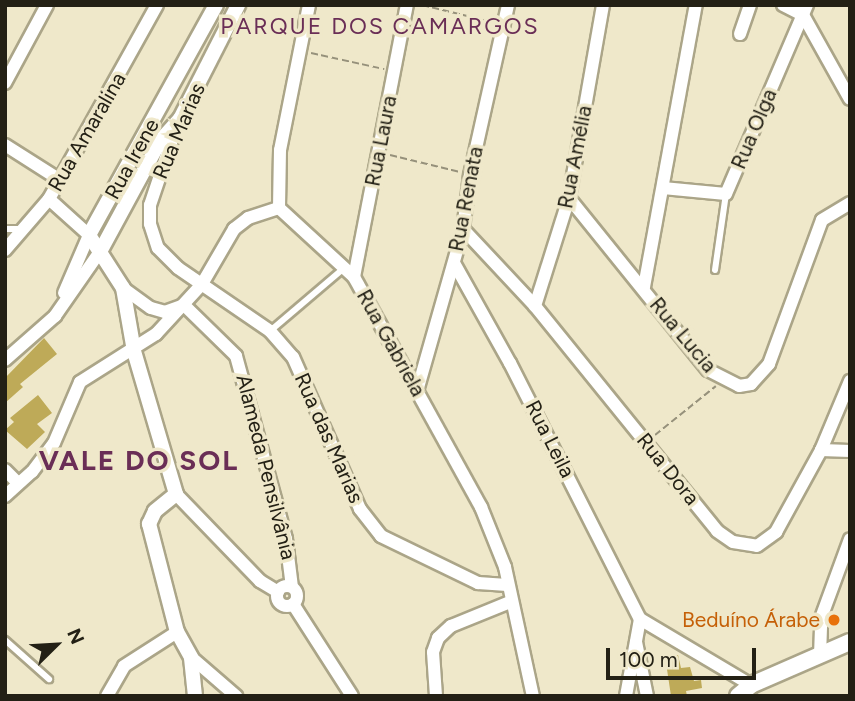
<!DOCTYPE html>
<html>
<head>
<meta charset="utf-8">
<style>
	body { margin:0 }
	#map { position:relative; width:855px; height:701px; overflow:hidden; background:#efe8ca; font-family:Figtree,sans-serif }
	div>[style] { position:absolute }
	.building>* { inset:0; background:#beaa58 }
	.path>* { height:2px; margin-top:-1px; transform-origin:0; background:repeating-linear-gradient(90deg,#96917b 0 7px,transparent 0 10.5px) }
	.roads { filter:drop-shadow(2px 0 #aba588) drop-shadow(-2px 0 #aba588) drop-shadow(0 2px #aba588) drop-shadow(0 -2px #aba588) }
	.service>* { height:6px; margin:-3px; padding:0 3px; transform-origin:3px; border-radius:3px; background:#fff }
	.minor>* { height:12px; margin:-6px; padding:0 6px; transform-origin:6px; border-radius:6px; background:#fff }
	.minor>.ring { margin:-6px; padding:0; box-sizing:content-box; background:none; border:12px solid #fff; border-radius:50% }
	.tertiary>* { height:14px; margin:-7px; padding:0 7px; transform-origin:7px; border-radius:7px; background:#fff }
	.secondary>* { height:16px; margin:-8px; padding:0 8px; transform-origin:8px; border-radius:8px; background:#fff }
	.dots>* { width:19px; height:19px; translate:-50% -50%; box-sizing:border-box; border:4px solid #efe8ca; border-radius:50% }
	span { translate:-50% -50%; white-space:nowrap; text-align:center; line-height:1.15; -webkit-text-stroke:7px #efe8ca; paint-order:stroke }
	.street-label { font-size:21px; color:#232015 }
	.food-label { font-size:21px; color:#c56008 }
	.right { translate:-100% -50%; text-align:right }
	.neighbourhood-label { font-size:23px; color:#6a2e56; letter-spacing:2px }
	.district-label { font-size:28px; color:#6a2e56; font-weight:700; letter-spacing:2px }
	.frame { position:absolute; inset:0; border:7px solid #232015; pointer-events:none }
	.north { position:absolute; left:21px; top:610px; width:70px; height:70px; -webkit-text-stroke:5px #efe8ca; paint-order:stroke; rotate:66deg; font-size:19px; font-weight:700; line-height:28px; text-align:center; color:#232015 }
	.north::after { content:''; display:block; margin:auto; width:24px; height:32px; background:#232015; clip-path:polygon(50% 0,100% 100%,50% 72%,0 100%) }
	.scale { position:absolute; left:606px; top:648px; width:150px; height:32px; box-sizing:border-box; border:4px solid #232015; border-top:0; padding-left:9px; font-size:21px; line-height:24px; white-space:nowrap; color:#232015; -webkit-text-stroke:5px #efe8ca; paint-order:stroke }
</style>
</head>
<body>
<div id="map">
	<div class="building">
		<div style="clip-path:polygon(44px 338px,57px 354px,20px 384px,23px 387px,5px 403px,5px 378px)"></div>
		<div style="clip-path:polygon(38px 395px,52px 413px,37px 424px,45px 432px,27px 449px,5px 430px,14px 422px,10px 418px)"></div>
		<div style="clip-path:polygon(678px 655px,681px 668px,690px 667px,694px 681px,701px 680px,702px 688px,686px 691px,687px 696px,671px 696px,665px 656px)"></div>
	</div>
	<div class="path">
		<div style="left:422px;top:5px;width:72px;rotate:13.7deg"></div>
		<div style="left:311px;top:53px;width:75px;rotate:12.4deg"></div>
		<div style="left:390px;top:155px;width:72px;rotate:13.7deg"></div>
		<div style="left:655px;top:435px;width:78px;rotate:-38.8deg"></div>
	</div>
	<div class="roads">
		<div class="service">
			<div style="left:5px;top:229px;width:16px"></div>
			<div style="left:715px;top:270px;width:77px;rotate:-81.8deg"></div>
			<div style="left:270px;top:331px;width:97px;rotate:-40.4deg"></div>
			<div style="left:5px;top:640px;width:59px;rotate:41.6deg"></div>
		</div>
		<div class="minor">
			<div style="left:309px;top:5px;width:148px;rotate:101.3deg"></div>
			<div style="left:280px;top:150px;width:58px;rotate:91deg"></div>
			<div style="left:279px;top:208px;width:102px;rotate:42.6deg"></div>
			<div style="left:354px;top:277px;width:263px;rotate:61.1deg"></div>
			<div style="left:481px;top:507px;width:65px;rotate:68.2deg"></div>
			<div style="left:505px;top:567px;width:132px;rotate:77.8deg"></div>
			<div style="left:783px;top:5px;width:22px;rotate:27deg"></div>
			<div style="left:803px;top:15px;width:96px;rotate:60.8deg"></div>
			<div style="left:740px;top:34px;width:31px;rotate:-71deg"></div>
			<div style="left:5px;top:83px;width:89px;rotate:-61.7deg"></div>
			<div style="left:178px;top:122px;width:88px;rotate:108.6deg"></div>
			<div style="left:150px;top:205px;width:19px;rotate:90deg"></div>
			<div style="left:150px;top:224px;width:25px;rotate:72deg"></div>
			<div style="left:158px;top:248px;width:28px;rotate:45deg"></div>
			<div style="left:178px;top:268px;width:112px;rotate:34.4deg"></div>
			<div style="left:270px;top:331px;width:35px;rotate:49deg"></div>
			<div style="left:293px;top:357px;width:166px;rotate:66.2deg"></div>
			<div style="left:360px;top:509px;width:34px;rotate:52deg"></div>
			<div style="left:381px;top:536px;width:108px;rotate:25.9deg"></div>
			<div style="left:478px;top:583px;width:29px;rotate:4deg"></div>
			<div style="left:5px;top:145px;width:65px;rotate:32.5deg"></div>
			<div style="left:663px;top:188px;width:63px;rotate:5.4deg"></div>
			<div style="left:726px;top:194px;width:206px;rotate:-66.8deg"></div>
			<div style="left:569px;top:198px;width:221px;rotate:51.1deg"></div>
			<div style="left:708px;top:370px;width:35px;rotate:27deg"></div>
			<div style="left:739px;top:386px;width:12px;rotate:-9deg"></div>
			<div style="left:751px;top:384px;width:27px;rotate:-48deg"></div>
			<div style="left:769px;top:364px;width:153px;rotate:-69.8deg"></div>
			<div style="left:822px;top:220px;width:33px;rotate:-31deg"></div>
			<div style="left:49px;top:199px;width:54px;rotate:42deg"></div>
			<div style="left:89px;top:235px;width:63px;rotate:113.3deg"></div>
			<div style="left:463px;top:229px;width:105px;rotate:46.9deg"></div>
			<div style="left:535px;top:306px;width:289px;rotate:51deg"></div>
			<div style="left:717px;top:531px;width:19px;rotate:35deg"></div>
			<div style="left:733px;top:542px;width:24px;rotate:9deg"></div>
			<div style="left:757px;top:546px;width:24px;rotate:-36deg"></div>
			<div style="left:776px;top:532px;width:94px;rotate:-61.2deg"></div>
			<div style="left:821px;top:450px;width:75px;rotate:-67.2deg"></div>
			<div style="left:5px;top:250px;width:67px;rotate:-49.2deg"></div>
			<div style="left:49px;top:199px;width:222px;rotate:-60.9deg"></div>
			<div style="left:454px;top:263px;width:115px;rotate:60.8deg"></div>
			<div style="left:510px;top:363px;width:287px;rotate:63.1deg"></div>
			<div style="left:354px;top:277px;width:277px;rotate:-79deg"></div>
			<div style="left:644px;top:287px;width:287px;rotate:-79.6deg"></div>
			<div style="left:123px;top:288px;width:34px;rotate:36deg"></div>
			<div style="left:151px;top:308px;width:15px;rotate:16deg"></div>
			<div style="left:165px;top:312px;width:20px;rotate:-20deg"></div>
			<div style="left:184px;top:305px;width:73px;rotate:44.4deg"></div>
			<div style="left:236px;top:356px;width:190px;rotate:74.7deg"></div>
			<div style="left:286px;top:539px;width:48px;rotate:82.9deg"></div>
			<div style="left:535px;top:306px;width:113px;rotate:-72.5deg"></div>
			<div style="left:569px;top:198px;width:196px;rotate:-80deg"></div>
			<div style="left:5px;top:360px;width:67px;rotate:-41.3deg"></div>
			<div style="left:55px;top:316px;width:80px;rotate:-55.1deg"></div>
			<div style="left:417px;top:391px;width:168px;rotate:-74.1deg"></div>
			<div style="left:463px;top:229px;width:54px;rotate:-82.6deg"></div>
			<div style="left:470px;top:175px;width:174px;rotate:-77.4deg"></div>
			<div style="left:821px;top:450px;width:29px;rotate:2deg"></div>
			<div style="left:5px;top:470px;width:18px;rotate:45deg"></div>
			<div style="left:176px;top:494px;width:121px;rotate:46deg"></div>
			<div style="left:260px;top:581px;width:21px;rotate:31deg"></div>
			<div style="left:5px;top:496px;width:36px;rotate:-42deg"></div>
			<div style="left:32px;top:472px;width:36px;rotate:-53deg"></div>
			<div style="left:54px;top:443px;width:66px;rotate:-66.9deg"></div>
			<div style="left:80px;top:382px;width:90px;rotate:-32.3deg"></div>
			<div style="left:156px;top:334px;width:68px;rotate:-47.4deg"></div>
			<div style="left:202px;top:284px;width:64px;rotate:-59.8deg"></div>
			<div style="left:234px;top:229px;width:18px;rotate:-38deg"></div>
			<div style="left:248px;top:218px;width:33px;rotate:-18deg"></div>
			<div class="ring" style="left:277px;top:586px;width:8px;height:8px"></div>
			<div style="left:293px;top:604px;width:109px;rotate:57.3deg"></div>
			<div style="left:640px;top:619px;width:129px;rotate:30.7deg"></div>
			<div style="left:636px;top:642px;width:55px;rotate:78.5deg"></div>
			<div style="left:820px;top:656px;width:38px;rotate:-88deg"></div>
			<div style="left:821px;top:618px;width:84px;rotate:-69.8deg"></div>
			<div style="left:191px;top:657px;width:60px;rotate:40.9deg"></div>
			<div style="left:107px;top:696px;width:34px;rotate:-60deg"></div>
			<div style="left:124px;top:666px;width:63px;rotate:-32.7deg"></div>
			<div style="left:436px;top:696px;width:44px;rotate:-93.9deg"></div>
			<div style="left:433px;top:652px;width:15px;rotate:-70deg"></div>
			<div style="left:438px;top:638px;width:18px;rotate:-43deg"></div>
			<div style="left:451px;top:626px;width:64px;rotate:-22.1deg"></div>
			<div style="left:626px;top:696px;width:78px;rotate:-79.7deg"></div>
		</div>
		<div class="tertiary">
			<div style="left:101px;top:250px;width:124px;rotate:-61.6deg"></div>
			<div style="left:160px;top:141px;width:30px;rotate:-48deg"></div>
			<div style="left:180px;top:119px;width:128px;rotate:-63deg"></div>
			<div style="left:195px;top:696px;width:39px;rotate:-96deg"></div>
			<div style="left:191px;top:657px;width:29px;rotate:-119deg"></div>
			<div style="left:177px;top:632px;width:112px;rotate:-104.5deg"></div>
			<div style="left:149px;top:524px;width:14px;rotate:-65deg"></div>
			<div style="left:155px;top:511px;width:27px;rotate:-39deg"></div>
			<div style="left:176px;top:494px;width:149px;rotate:-106.4deg"></div>
			<div style="left:134px;top:351px;width:64px;rotate:-99.9deg"></div>
			<div style="left:123px;top:288px;width:63px;rotate:-122.7deg"></div>
			<div style="left:89px;top:235px;width:263px;rotate:-61.1deg"></div>
		</div>
		<div class="secondary">
			<div style="left:738px;top:696px;width:17px;rotate:-40deg"></div>
			<div style="left:751px;top:685px;width:108px;rotate:-23.5deg"></div>
		</div>
	</div>
	<div class="dots">
		<div style="left:834px;top:620px;background:#e8710a"></div>
	</div>
	<div class="street-label">
		<span style="left:754px;top:129px;rotate:-67deg">Rua Olga</span>
		<span style="left:179px;top:131px;rotate:-67deg">Rua Marias</span>
		<span style="left:87px;top:132px;rotate:-60deg">Rua Amaralina</span>
		<span style="left:381px;top:141px;rotate:-79deg">Rua Laura</span>
		<span style="left:575px;top:157px;rotate:-79deg">Rua Amélia</span>
		<span style="left:132px;top:159px;rotate:-61deg">Rua Irene</span>
		<span style="left:466px;top:199px;rotate:-79deg">Rua Renata</span>
		<span style="left:683px;top:335px;rotate:50deg">Rua Lucia</span>
		<span style="left:391px;top:343px;rotate:61deg">Rua Gabriela</span>
		<span style="left:329px;top:438px;rotate:66deg">Rua das Marias</span>
		<span style="left:550px;top:439px;rotate:63deg">Rua Leila</span>
		<span style="left:266px;top:467px;rotate:76deg">Alameda Pensilvânia</span>
		<span style="left:668px;top:469px;rotate:51deg">Rua Dora</span>
	</div>
	<div class="food-label">
		<span class="right" style="left:820px;top:620px">Beduíno Árabe</span>
	</div>
	<div class="neighbourhood-label">
		<span style="left:380px;top:26px">PARQUE DOS CAMARGOS</span>
	</div>
	<div class="district-label">
		<span style="left:139px;top:460px">VALE DO SOL</span>
	</div>
	<div class="frame"></div>
	<div class="north">N</div>
	<div class="scale">100 m</div>
</div>
</body>
</html>
